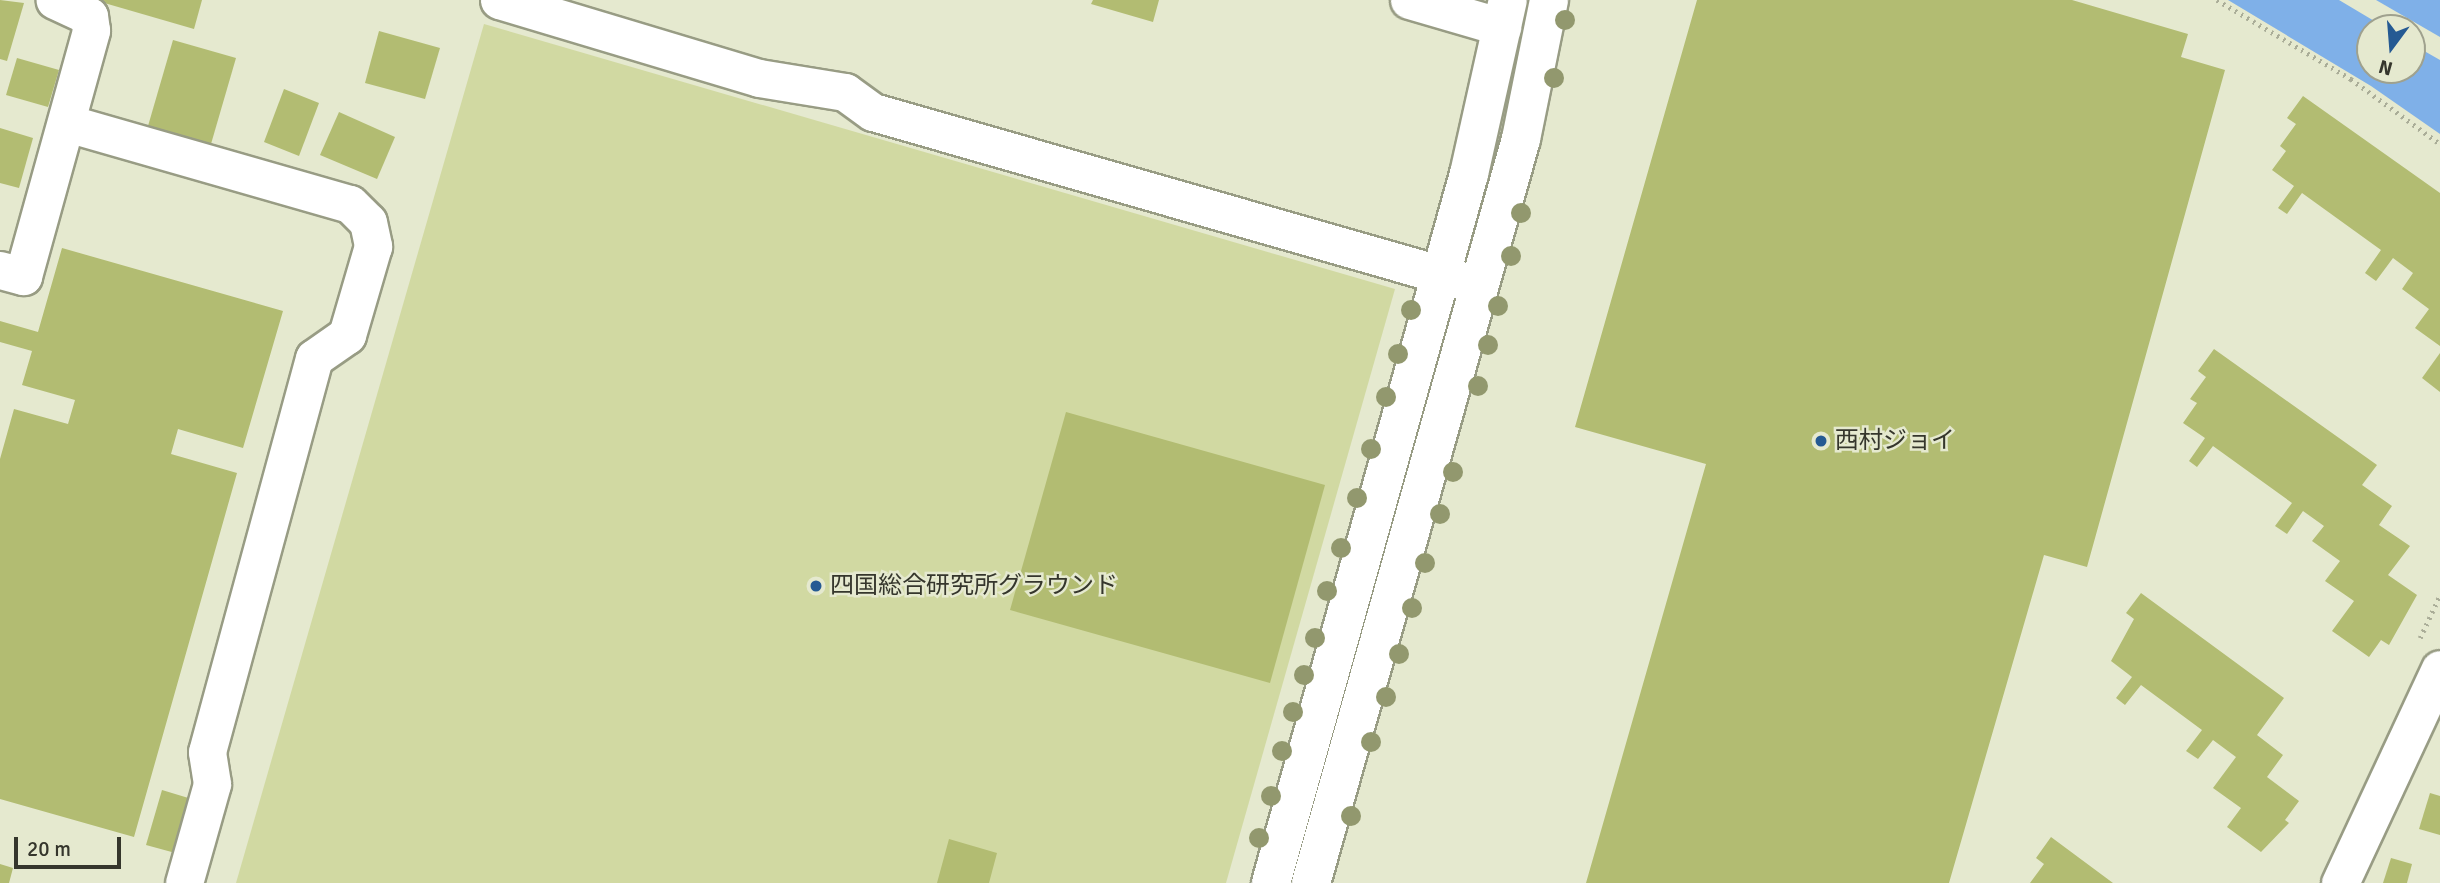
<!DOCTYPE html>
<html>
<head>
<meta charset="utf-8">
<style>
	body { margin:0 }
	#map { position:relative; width:2440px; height:883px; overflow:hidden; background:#e5e9cf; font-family:Signika,"Noto Sans JP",sans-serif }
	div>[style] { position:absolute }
	.green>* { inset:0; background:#d1d9a2 }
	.water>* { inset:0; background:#7fb0e8 }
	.building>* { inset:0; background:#b2bc72 }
	.path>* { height:4.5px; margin-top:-2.25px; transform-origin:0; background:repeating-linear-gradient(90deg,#aaad98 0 2px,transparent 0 7px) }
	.roads { filter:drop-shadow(2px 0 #989c84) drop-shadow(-2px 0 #989c84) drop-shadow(0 2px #989c84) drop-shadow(0 -2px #989c84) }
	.minor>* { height:37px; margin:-18.5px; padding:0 18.5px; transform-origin:18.5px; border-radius:18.5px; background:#fff }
	.tertiary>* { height:38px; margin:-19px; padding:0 19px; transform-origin:19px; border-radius:19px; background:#fff }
	.trees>* { width:20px; height:20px; margin:-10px; border-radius:50%; background:#92986e }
	.dots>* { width:19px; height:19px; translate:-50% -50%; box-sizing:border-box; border:4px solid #e5e9cf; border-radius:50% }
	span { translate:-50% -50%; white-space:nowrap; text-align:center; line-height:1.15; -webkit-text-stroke:5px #e5e9cf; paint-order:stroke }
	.poi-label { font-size:24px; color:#35362c }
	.left { translate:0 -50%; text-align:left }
	.north { position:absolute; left:2356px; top:14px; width:70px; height:70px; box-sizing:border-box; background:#e5e9cf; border:2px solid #9fa18e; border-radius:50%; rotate:196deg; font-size:19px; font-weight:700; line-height:28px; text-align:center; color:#35362c }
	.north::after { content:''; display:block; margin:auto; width:24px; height:32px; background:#255a93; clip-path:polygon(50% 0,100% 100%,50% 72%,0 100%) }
	.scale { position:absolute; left:14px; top:837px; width:107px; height:32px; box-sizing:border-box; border:4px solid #35362c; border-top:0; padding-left:9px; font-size:21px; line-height:24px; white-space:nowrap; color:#35362c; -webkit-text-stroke:5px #e5e9cf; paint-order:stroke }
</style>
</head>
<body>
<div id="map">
	<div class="green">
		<div style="clip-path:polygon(484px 24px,1395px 289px,1226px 883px,236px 883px)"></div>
	</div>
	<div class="water">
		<div style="clip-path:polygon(2228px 0,2339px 0,2386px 28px,2370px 28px,2370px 70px,2412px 70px,2412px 44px,2440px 60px,2440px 134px,2371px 86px)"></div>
		<div style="clip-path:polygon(2376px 0,2440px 0,2440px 37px)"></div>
	</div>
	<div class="building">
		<div style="clip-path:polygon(0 0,24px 3px,7px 61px,0 59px)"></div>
		<div style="clip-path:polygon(94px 0,202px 0,194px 29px)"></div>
		<div style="clip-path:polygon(1093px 0,1159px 0,1153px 22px,1091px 4px)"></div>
		<div style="clip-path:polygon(1697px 0,2072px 0,2188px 34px,2181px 57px,2225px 70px,2087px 567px,2044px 555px,1949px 883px,1586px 883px,1706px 464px,1575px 427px)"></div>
		<div style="clip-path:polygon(379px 31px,440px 48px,425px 99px,365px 83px)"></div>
		<div style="clip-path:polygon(173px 40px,236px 58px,211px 144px,148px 126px)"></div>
		<div style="clip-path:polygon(17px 58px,59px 70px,48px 107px,6px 95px)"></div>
		<div style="clip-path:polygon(284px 89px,319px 103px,299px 156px,264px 142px)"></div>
		<div style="clip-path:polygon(2303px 96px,2440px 193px,2440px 346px,2415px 328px,2429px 309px,2402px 289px,2413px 273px,2393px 258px,2376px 281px,2365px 273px,2381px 250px,2302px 193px,2287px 214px,2278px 208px,2294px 186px,2272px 170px,2286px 151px,2280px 146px,2296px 124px,2287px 118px)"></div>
		<div style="clip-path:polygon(339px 112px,395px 137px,377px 179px,320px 155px)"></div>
		<div style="clip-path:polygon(0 128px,33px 138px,19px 188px,0 183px)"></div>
		<div style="clip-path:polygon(62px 248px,283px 311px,243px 448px,178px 429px,171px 454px,237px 473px,134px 837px,0 799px,0 459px,14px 409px,68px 424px,75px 400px,22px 385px,32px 351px,0 342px,0 321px,38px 332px)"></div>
		<div style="clip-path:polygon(2214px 349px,2377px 465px,2362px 485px,2392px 506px,2379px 525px,2410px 546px,2388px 575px,2417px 595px,2389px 645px,2381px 640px,2369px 657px,2332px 631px,2354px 601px,2325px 581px,2340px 561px,2312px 541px,2324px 526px,2303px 511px,2287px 534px,2275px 526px,2292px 503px,2213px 446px,2197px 467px,2189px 461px,2205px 438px,2183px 423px,2197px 403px,2190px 399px,2206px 377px,2198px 371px)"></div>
		<div style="clip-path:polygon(2440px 353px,2440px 392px,2422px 378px)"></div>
		<div style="clip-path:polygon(1066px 412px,1325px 485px,1270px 683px,1010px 610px)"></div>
		<div style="clip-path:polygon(2141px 593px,2284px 698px,2257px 735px,2283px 755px,2267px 777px,2299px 801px,2285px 820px,2289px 823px,2261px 852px,2227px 827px,2241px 808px,2213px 788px,2236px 757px,2213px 740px,2198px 759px,2186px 751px,2202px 730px,2141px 685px,2125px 705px,2116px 698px,2132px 677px,2111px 661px,2134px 619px,2126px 613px)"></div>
		<div style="clip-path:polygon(162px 790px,195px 800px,179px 854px,146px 845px)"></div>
		<div style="clip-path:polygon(2430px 793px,2440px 796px,2440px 835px,2419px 829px)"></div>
		<div style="clip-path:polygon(2051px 837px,2113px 883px,2030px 883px,2044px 864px,2036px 858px)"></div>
		<div style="clip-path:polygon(949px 839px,997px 853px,989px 883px,937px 883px)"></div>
		<div style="clip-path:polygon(2391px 858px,2412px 864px,2407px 883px,2383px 883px)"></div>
		<div style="clip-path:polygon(0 864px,13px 868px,9px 883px,0 883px)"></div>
	</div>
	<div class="path">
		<div style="left:2217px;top:0;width:156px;rotate:30.5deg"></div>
		<div style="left:2351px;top:79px;width:110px;rotate:36.1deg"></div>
		<div style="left:2420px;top:638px;width:47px;rotate:-65.1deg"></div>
	</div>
	<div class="roads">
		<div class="minor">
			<div style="left:499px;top:0;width:271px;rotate:16.7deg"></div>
			<div style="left:759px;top:78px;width:87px;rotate:9.2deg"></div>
			<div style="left:845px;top:92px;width:34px;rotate:36deg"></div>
			<div style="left:873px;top:112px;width:621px;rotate:15.98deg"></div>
			<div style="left:1409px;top:0;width:97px;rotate:16.2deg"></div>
			<div style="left:67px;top:123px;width:294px;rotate:16deg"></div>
			<div style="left:350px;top:204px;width:25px;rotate:45deg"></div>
			<div style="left:368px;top:222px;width:25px;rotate:78deg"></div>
			<div style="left:373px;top:246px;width:93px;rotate:106.3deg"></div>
			<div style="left:347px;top:335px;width:40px;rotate:145.1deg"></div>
			<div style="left:314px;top:358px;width:408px;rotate:105.2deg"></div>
			<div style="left:207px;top:752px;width:32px;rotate:81deg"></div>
			<div style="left:212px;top:784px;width:103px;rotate:105.8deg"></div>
			<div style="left:0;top:270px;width:24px;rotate:15deg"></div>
			<div style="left:23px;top:276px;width:255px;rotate:-74.5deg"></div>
			<div style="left:91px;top:30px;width:14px;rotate:-98deg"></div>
			<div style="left:89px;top:16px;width:38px;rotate:-155deg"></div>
			<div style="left:2340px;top:883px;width:236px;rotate:-65deg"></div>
		</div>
		<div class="tertiary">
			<div style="left:1271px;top:883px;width:736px;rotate:-74.4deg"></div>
			<div style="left:1469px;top:174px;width:178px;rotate:-77.4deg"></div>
			<div style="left:1311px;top:883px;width:773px;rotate:-74.24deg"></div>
			<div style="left:1521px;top:139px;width:142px;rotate:-78.6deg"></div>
		</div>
	</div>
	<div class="trees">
		<div style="left:1565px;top:20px"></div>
		<div style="left:1554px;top:78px"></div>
		<div style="left:1521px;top:213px"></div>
		<div style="left:1511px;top:256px"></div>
		<div style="left:1498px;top:306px"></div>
		<div style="left:1411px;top:310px"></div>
		<div style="left:1488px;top:345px"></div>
		<div style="left:1398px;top:354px"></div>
		<div style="left:1478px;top:386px"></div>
		<div style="left:1386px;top:397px"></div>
		<div style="left:1371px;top:449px"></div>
		<div style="left:1453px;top:472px"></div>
		<div style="left:1357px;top:498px"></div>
		<div style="left:1440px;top:514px"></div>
		<div style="left:1341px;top:548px"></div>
		<div style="left:1425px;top:563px"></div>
		<div style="left:1327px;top:591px"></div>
		<div style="left:1412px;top:608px"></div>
		<div style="left:1315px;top:638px"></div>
		<div style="left:1399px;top:654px"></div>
		<div style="left:1304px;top:675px"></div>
		<div style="left:1386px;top:697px"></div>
		<div style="left:1293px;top:712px"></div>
		<div style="left:1371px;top:742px"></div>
		<div style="left:1282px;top:751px"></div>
		<div style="left:1271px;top:796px"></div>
		<div style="left:1351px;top:816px"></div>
		<div style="left:1259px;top:838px"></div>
	</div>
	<div class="dots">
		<div style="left:1821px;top:441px;background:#255a93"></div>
		<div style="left:816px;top:586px;background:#255a93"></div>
	</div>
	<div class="poi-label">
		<span class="left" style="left:1835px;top:441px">西村ジョイ</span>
		<span class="left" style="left:830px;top:586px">四国総合研究所グラウンド</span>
	</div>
	<div class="north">N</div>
	<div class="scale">20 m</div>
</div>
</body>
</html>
